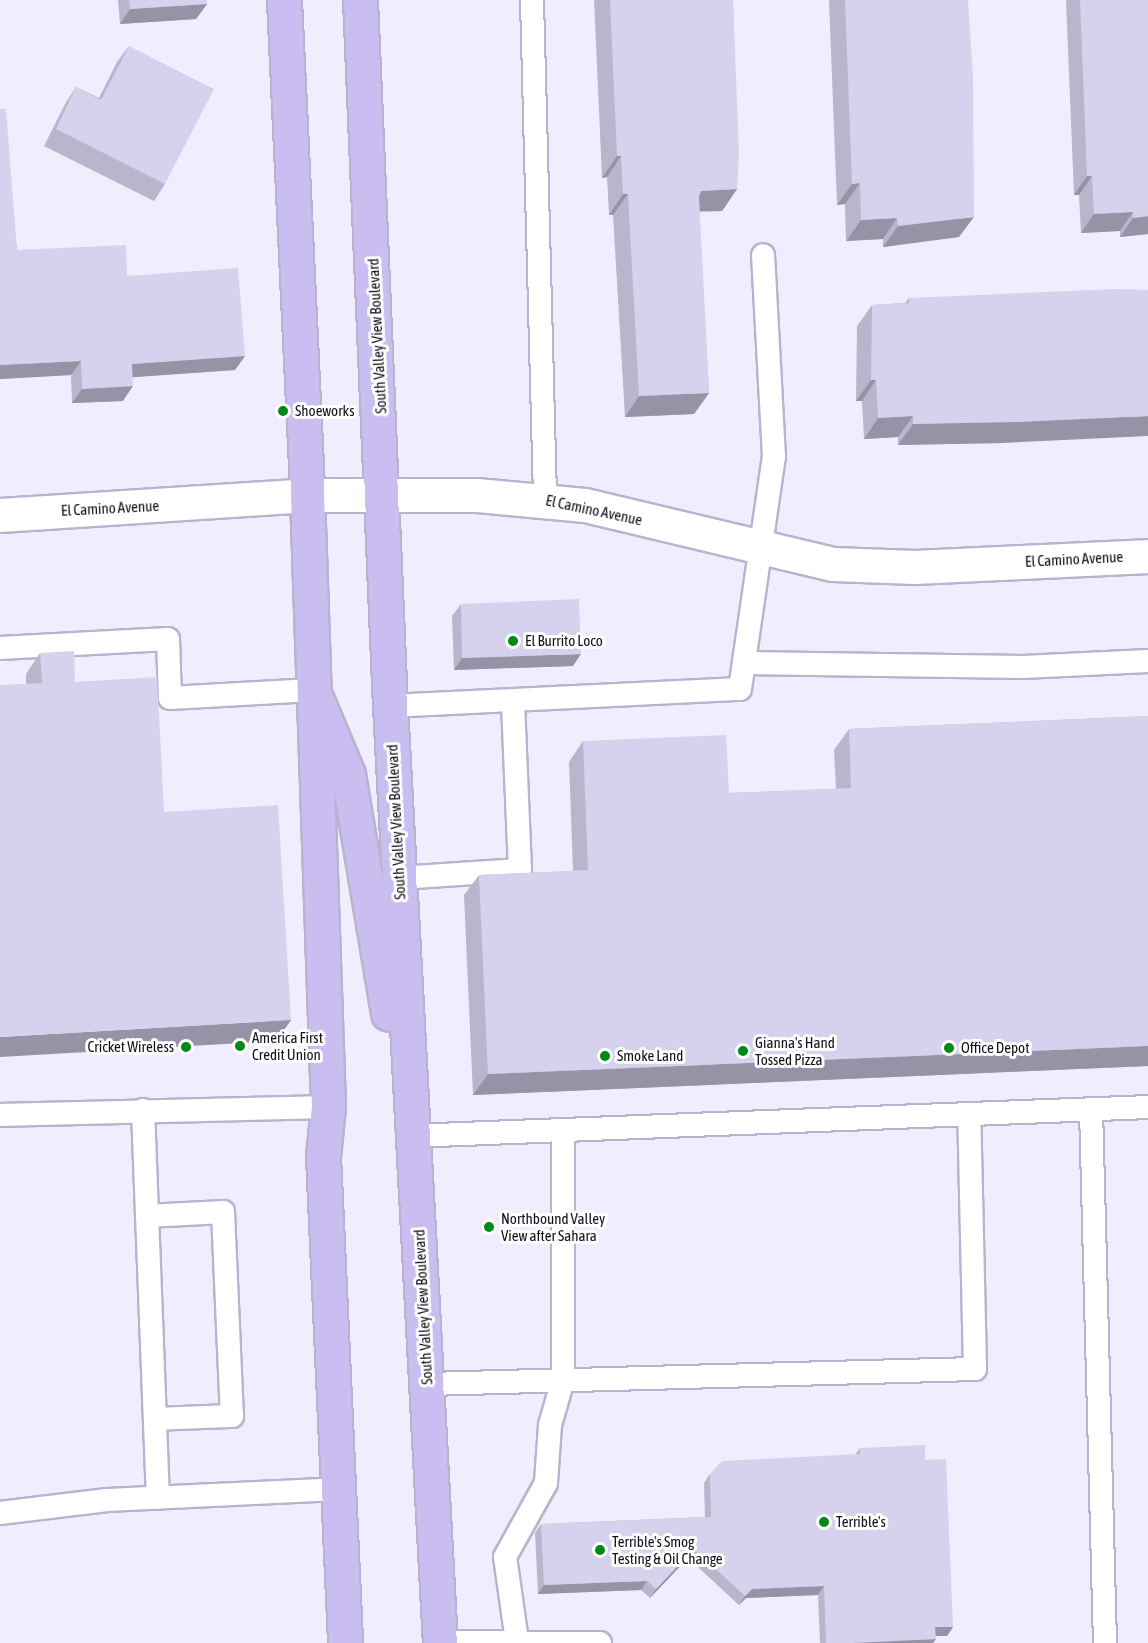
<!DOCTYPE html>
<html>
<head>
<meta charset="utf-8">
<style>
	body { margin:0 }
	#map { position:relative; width:1148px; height:1643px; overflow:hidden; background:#f0eefe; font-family:"Asap Condensed",sans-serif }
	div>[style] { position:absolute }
	.roads { filter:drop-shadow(2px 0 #b8b3ce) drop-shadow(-2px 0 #b8b3ce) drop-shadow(0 2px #b8b3ce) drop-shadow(0 -2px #b8b3ce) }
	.lane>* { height:22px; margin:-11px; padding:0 11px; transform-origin:11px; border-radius:11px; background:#fff }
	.street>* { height:33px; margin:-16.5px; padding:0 16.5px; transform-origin:16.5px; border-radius:16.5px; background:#fff }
	.primary>* { height:33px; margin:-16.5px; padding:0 16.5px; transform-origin:16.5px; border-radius:16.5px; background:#cabef1 }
	.wall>* { inset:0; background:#b8b5cc }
	.shaded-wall>* { inset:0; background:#9693a6 }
	.building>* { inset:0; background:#d6d2ed }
	.dots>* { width:16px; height:16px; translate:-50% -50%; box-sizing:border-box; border:3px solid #fff; border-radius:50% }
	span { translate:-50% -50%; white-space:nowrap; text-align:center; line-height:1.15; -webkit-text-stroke:6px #fff; paint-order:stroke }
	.street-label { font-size:15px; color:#121019 }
	.poi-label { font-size:15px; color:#121019 }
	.left { translate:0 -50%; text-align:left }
	.right { translate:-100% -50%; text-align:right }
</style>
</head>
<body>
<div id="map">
	<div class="roads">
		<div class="lane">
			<div style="left:532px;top:0;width:499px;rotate:88.5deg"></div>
			<div style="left:0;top:648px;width:168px;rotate:-3.1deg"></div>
			<div style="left:168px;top:639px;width:59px;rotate:88.1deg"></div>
			<div style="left:170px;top:698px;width:142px;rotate:-3.2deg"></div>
			<div style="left:744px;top:663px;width:279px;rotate:0.8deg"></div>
			<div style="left:1023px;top:667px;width:125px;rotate:-2.7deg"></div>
			<div style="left:390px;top:706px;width:350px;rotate:-2.8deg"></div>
			<div style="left:740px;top:689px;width:234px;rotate:-81.7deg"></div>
			<div style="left:774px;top:457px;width:202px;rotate:-93.1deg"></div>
			<div style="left:399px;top:878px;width:121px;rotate:-3.8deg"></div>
			<div style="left:520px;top:870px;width:167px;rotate:-92.4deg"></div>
			<div style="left:1091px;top:1109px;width:534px;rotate:88.5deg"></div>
			<div style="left:143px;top:1110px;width:388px;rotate:87.8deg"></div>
			<div style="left:0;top:1115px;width:328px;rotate:-1.4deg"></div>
			<div style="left:411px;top:1136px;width:738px;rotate:-2.25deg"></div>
			<div style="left:147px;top:1216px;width:76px;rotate:-3deg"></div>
			<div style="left:223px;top:1212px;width:204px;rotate:87.5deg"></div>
			<div style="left:232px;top:1416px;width:77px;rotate:177.8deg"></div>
			<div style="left:428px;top:1384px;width:547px;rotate:-1.57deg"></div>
			<div style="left:975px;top:1369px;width:255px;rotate:-91.3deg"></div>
			<div style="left:0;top:1513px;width:108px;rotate:-6.9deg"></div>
			<div style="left:107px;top:1500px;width:231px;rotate:-2.7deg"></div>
			<div style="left:517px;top:1641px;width:85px;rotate:-98.1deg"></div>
			<div style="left:505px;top:1557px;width:85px;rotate:-61deg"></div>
			<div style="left:546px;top:1483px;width:58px;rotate:-86.1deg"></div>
			<div style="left:550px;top:1425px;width:47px;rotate:-73.9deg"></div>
			<div style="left:563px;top:1380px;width:250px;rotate:-90deg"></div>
			<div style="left:440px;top:1642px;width:160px;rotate:0.4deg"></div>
		</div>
		<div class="street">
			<div style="left:0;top:515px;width:308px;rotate:-3.7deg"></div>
			<div style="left:307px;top:495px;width:170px"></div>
			<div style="left:477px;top:495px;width:108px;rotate:5.3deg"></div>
			<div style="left:585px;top:505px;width:255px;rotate:13.4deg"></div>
			<div style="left:833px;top:564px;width:82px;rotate:2.1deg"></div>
			<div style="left:915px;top:567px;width:233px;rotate:-2.7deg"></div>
		</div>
		<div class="primary">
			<div style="left:284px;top:0;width:496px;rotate:87.3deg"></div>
			<div style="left:307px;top:495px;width:612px;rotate:88.03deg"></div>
			<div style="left:328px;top:1107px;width:49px;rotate:95.8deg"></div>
			<div style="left:323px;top:1156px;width:487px;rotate:87.4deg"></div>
			<div style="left:360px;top:0;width:707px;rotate:87.57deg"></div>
			<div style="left:390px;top:706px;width:938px;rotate:86.95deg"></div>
			<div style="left:316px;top:698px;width:82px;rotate:67.2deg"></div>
			<div style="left:348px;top:774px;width:243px;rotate:80.5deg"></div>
		</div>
	</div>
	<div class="wall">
		<div style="clip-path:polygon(118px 0,206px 0,207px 4px,196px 19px,120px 24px)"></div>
		<div style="clip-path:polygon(594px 0,733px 0,737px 189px,722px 211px,699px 211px,709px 393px,694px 414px,625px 417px,613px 215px,609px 215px,607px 177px,602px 178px)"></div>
		<div style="clip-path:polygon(829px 0,968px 0,959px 237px,883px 247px,883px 239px,846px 241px,845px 204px,837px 205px)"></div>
		<div style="clip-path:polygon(1066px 0,1148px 0,1148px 234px,1120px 237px,1120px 231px,1081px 233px,1079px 195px,1074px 195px)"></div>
		<div style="clip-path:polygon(129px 46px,165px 184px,154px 201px,44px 146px,65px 104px,76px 87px,99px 98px,117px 62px)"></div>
		<div style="clip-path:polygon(0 109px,17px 250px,127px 276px,245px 356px,235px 370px,132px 377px,123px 401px,72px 403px,71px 375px,0 379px)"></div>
		<div style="clip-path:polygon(909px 298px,1003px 443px,898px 445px,898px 437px,864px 439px,862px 401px,856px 401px,857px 326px,872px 305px,905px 303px)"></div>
		<div style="clip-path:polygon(461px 604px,573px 666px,454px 670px,452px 616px)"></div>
		<div style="clip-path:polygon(40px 653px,75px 682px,164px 812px,291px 1020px,276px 1041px,26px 684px,26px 674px)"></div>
		<div style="clip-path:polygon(1148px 716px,1148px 1066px,473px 1095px,464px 895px,479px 875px,573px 871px,569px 762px,583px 741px,729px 793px,836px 789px,834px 750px,849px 729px)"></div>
		<div style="clip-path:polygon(860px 1448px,925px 1460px,953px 1627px,947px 1636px,935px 1636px,936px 1639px,933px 1643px,820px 1643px,818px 1595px,746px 1598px,739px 1605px,688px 1558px,650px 1598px,641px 1590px,538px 1594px,535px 1533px,541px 1524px,705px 1517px,704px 1483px,710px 1474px,855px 1455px)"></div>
	</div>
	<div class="shaded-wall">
		<div style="clip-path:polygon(207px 4px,196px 19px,120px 24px,130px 9px)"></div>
		<div style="clip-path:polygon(617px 156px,621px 156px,607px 177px,602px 178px)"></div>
		<div style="clip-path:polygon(1087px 176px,1092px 176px,1079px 195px,1074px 195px)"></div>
		<div style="clip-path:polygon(860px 183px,845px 204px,837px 205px,852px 184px)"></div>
		<div style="clip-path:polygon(737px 189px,722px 211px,686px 212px,701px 191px)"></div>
		<div style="clip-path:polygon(623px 194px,628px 194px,613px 215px,609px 215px)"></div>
		<div style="clip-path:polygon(1133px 212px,1120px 231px,1081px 233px,1094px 214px)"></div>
		<div style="clip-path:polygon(1148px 216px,1148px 234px,1120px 237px,1133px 218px)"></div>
		<div style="clip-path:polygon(974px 217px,959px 237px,883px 247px,898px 226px)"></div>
		<div style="clip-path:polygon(897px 218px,883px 239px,846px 241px,861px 220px)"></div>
		<div style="clip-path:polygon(245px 356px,235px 370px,122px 378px,132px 364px)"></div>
		<div style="clip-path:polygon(81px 361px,71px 375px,0 379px,0 365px)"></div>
		<div style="clip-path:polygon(871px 380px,876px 380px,862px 401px,856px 401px)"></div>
		<div style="clip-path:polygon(133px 386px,123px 401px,72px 403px,82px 389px)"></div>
		<div style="clip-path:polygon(709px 393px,694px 414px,625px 417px,639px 396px)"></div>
		<div style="clip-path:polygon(913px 416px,898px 437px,864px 439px,878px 418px)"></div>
		<div style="clip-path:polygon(1148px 416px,1148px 436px,1003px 443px,898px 445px,913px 424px)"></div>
		<div style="clip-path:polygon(581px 654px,573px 666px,454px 670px,462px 658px)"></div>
		<div style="clip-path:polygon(291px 1020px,276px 1041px,0 1057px,0 1037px)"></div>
		<div style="clip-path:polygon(1148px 1046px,1148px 1066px,473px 1095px,488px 1074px)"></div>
		<div style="clip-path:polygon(694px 1549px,688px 1558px,650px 1598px,656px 1589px)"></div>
		<div style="clip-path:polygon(647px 1581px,641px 1590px,538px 1594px,544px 1585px)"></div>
		<div style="clip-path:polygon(824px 1586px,818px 1595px,746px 1598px,739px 1605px,745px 1596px,752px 1589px)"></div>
		<div style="clip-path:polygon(935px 1627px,953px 1627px,947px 1636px,929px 1636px)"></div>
		<div style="clip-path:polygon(936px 1639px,933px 1643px,851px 1643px)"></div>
	</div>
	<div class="building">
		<div style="clip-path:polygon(129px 0,206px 0,207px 4px,130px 9px)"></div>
		<div style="clip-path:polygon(610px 0,733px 0,739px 153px,737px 189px,701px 191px,699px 197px,709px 393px,639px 396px,628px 194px,623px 194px,621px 156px,617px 156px)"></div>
		<div style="clip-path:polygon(845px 0,968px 0,973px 76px,974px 217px,898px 226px,897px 218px,861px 220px,860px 183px,852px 184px)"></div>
		<div style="clip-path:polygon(1080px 0,1148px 0,1148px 216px,1133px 218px,1133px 212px,1094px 214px,1092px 176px,1087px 176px)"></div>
		<div style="clip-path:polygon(129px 46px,214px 89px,165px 184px,56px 129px,76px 87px,101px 100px)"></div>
		<div style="clip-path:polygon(0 109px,6px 109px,17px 250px,126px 245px,127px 276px,238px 268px,245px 356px,132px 364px,133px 386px,82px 389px,81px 361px,0 365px)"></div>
		<div style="clip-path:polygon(1117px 289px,1148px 290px,1148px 416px,1018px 422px,913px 424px,913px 416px,878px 418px,876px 380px,871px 380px,872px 305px,909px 303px,909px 298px)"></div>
		<div style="clip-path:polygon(579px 599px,581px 654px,462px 658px,461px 604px)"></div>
		<div style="clip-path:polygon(74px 651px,75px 682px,157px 677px,164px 812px,278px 805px,291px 1020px,0 1037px,0 685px,42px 683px,40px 653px)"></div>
		<div style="clip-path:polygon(1148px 716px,1148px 1046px,488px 1074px,479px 875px,588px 870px,583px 741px,726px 735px,729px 793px,851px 788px,849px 729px)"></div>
		<div style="clip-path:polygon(925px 1445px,925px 1460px,946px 1459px,953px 1627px,935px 1627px,936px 1639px,851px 1643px,826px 1643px,824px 1586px,752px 1589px,745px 1596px,694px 1549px,656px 1589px,647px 1581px,544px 1585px,541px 1524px,711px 1517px,710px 1474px,722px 1461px,860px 1454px,860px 1448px)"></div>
	</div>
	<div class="dots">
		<div style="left:283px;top:411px;background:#008913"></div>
		<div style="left:513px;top:641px;background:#008913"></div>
		<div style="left:240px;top:1046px;background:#008913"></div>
		<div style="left:186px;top:1047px;background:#008913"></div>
		<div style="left:949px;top:1048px;background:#008913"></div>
		<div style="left:743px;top:1051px;background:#008913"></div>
		<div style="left:605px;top:1056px;background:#008913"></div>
		<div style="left:489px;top:1227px;background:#008913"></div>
		<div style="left:824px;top:1522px;background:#008913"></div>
		<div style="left:600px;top:1550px;background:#008913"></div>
	</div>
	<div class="street-label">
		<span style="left:377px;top:336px;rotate:-93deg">South Valley View Boulevard</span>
		<span style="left:110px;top:508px;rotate:-3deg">El Camino Avenue</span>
		<span style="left:594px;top:510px;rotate:12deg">El Camino Avenue</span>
		<span style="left:1074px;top:559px;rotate:-3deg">El Camino Avenue</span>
		<span style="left:396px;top:822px;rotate:-93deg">South Valley View Boulevard</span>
		<span style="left:423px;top:1307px;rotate:-93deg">South Valley View Boulevard</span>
	</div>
	<div class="poi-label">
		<span class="left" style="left:295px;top:411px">Shoeworks</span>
		<span class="left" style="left:525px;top:641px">El Burrito Loco</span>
		<span class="left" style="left:252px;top:1046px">America First<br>Credit Union</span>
		<span class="left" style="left:755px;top:1051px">Gianna's Hand<br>Tossed Pizza</span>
		<span class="right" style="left:174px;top:1047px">Cricket Wireless</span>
		<span class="left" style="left:961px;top:1048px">Office Depot</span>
		<span class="left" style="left:617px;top:1056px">Smoke Land</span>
		<span class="left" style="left:501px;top:1227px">Northbound Valley<br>View after Sahara</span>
		<span class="left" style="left:836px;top:1522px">Terrible's</span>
		<span class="left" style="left:612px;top:1550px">Terrible's Smog<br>Testing &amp; Oil Change</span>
	</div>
</div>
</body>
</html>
